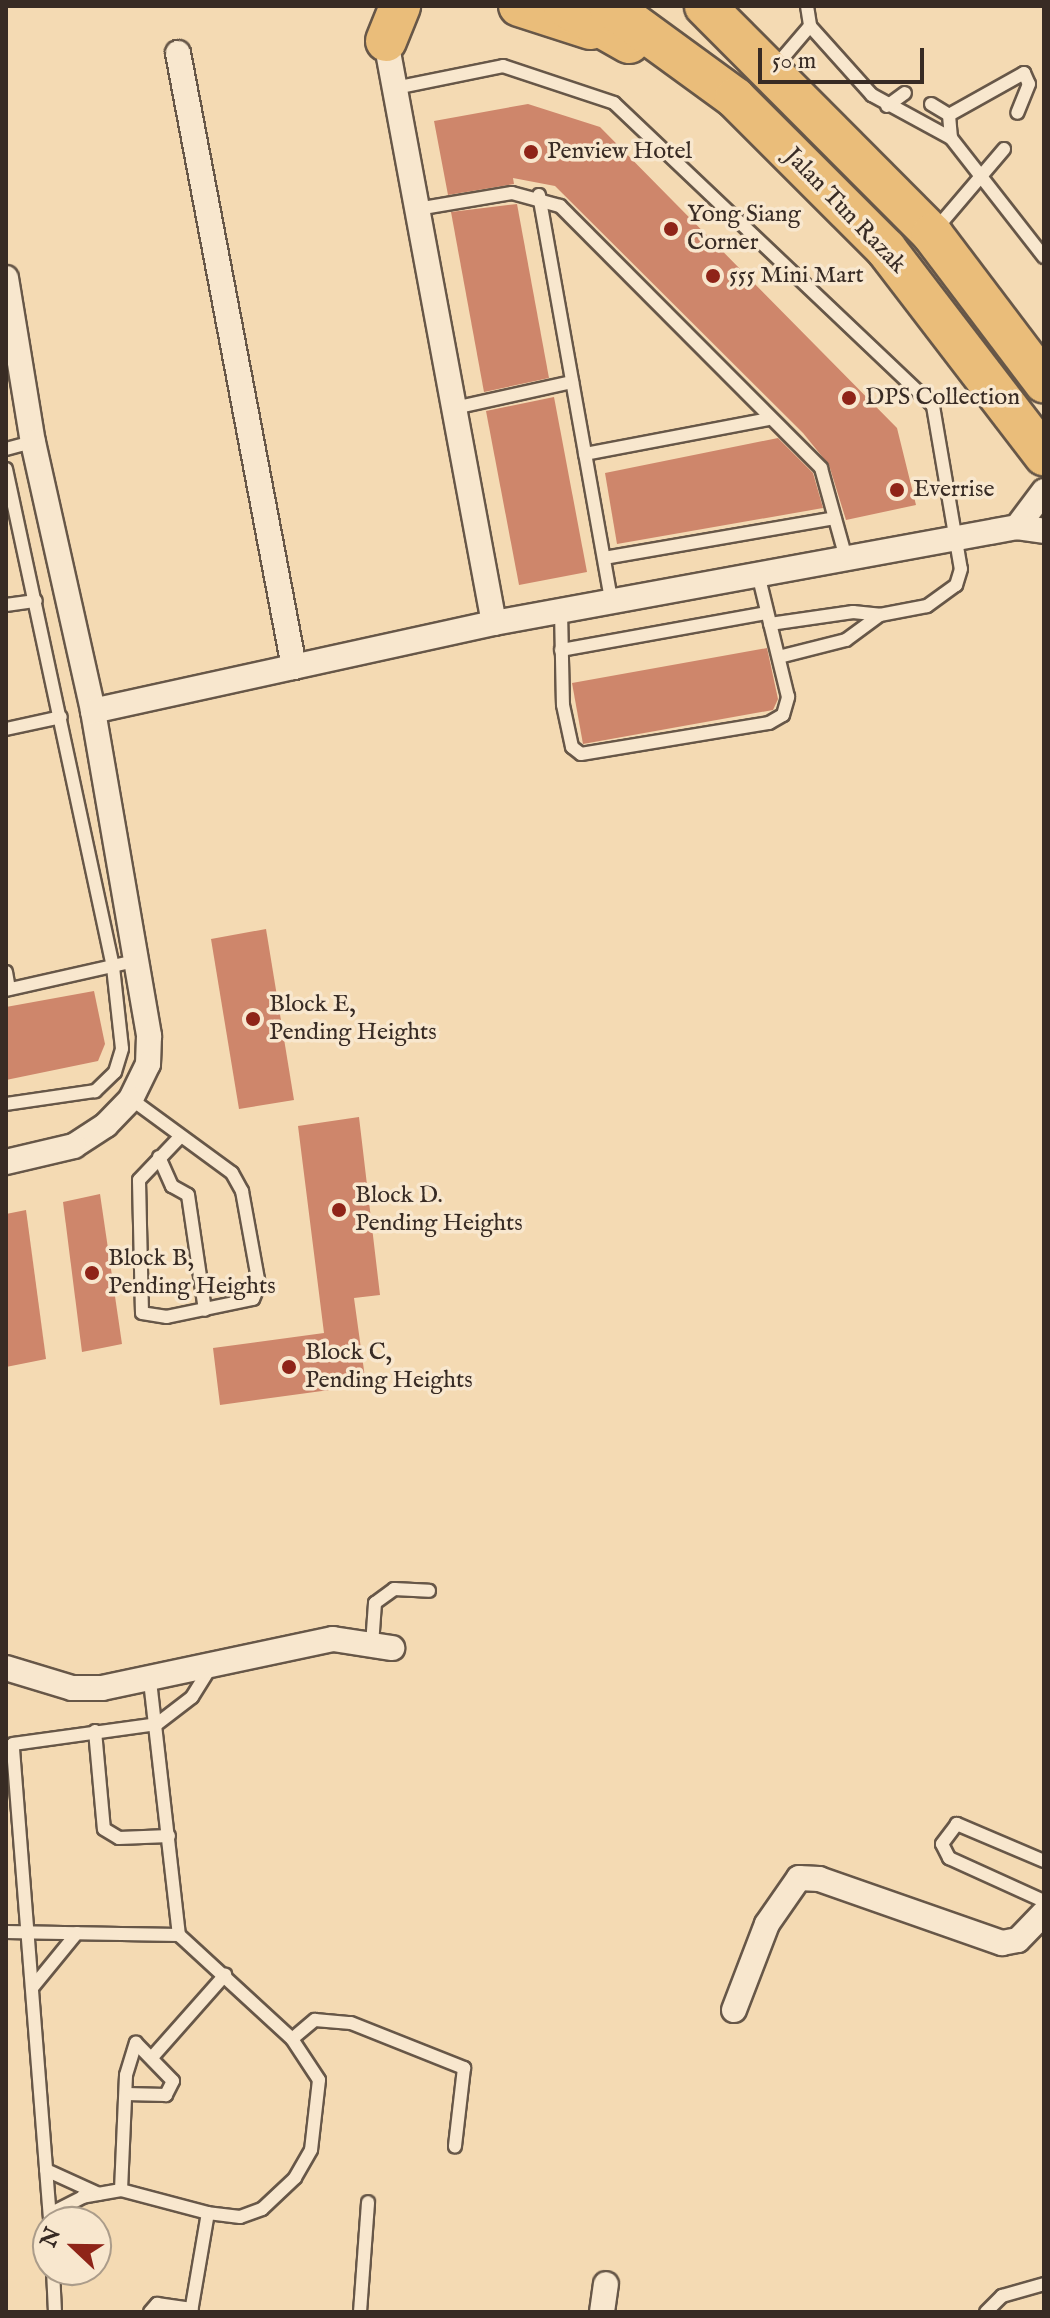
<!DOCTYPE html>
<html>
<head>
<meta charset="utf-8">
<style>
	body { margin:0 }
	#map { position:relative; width:1050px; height:2318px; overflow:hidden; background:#f4dab3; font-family:"IM FELL English",serif }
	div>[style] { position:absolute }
	.building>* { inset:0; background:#ce866b }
	.roads { filter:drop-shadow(2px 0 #675748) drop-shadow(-2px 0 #675748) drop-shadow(0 2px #675748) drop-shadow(0 -2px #675748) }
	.service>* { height:12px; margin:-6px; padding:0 6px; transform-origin:6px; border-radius:6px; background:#f8e7ce }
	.minor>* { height:24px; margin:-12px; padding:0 12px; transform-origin:12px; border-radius:12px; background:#f8e7ce }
	.trunk>* { height:40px; margin:-20px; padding:0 20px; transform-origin:20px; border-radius:20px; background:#eabd7a }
	.dots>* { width:22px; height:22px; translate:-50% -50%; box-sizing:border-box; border:4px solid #f8e7ce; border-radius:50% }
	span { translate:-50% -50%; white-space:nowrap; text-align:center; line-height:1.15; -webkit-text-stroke:7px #f8e7ce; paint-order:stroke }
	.poi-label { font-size:24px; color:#382b24 }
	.left { translate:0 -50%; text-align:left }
	.street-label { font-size:24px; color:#382b24 }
	.frame { position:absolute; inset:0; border:8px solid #382b24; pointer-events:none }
	.north { position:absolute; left:32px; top:2206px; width:80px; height:80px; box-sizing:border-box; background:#f8e7ce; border:2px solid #ab9c8a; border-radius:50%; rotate:292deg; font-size:22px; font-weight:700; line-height:32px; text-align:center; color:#382b24 }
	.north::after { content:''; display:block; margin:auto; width:28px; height:36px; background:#8f2418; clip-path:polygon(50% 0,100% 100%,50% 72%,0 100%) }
	.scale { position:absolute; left:758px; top:48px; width:166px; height:36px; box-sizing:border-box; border:4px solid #382b24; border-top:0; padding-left:10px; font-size:24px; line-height:28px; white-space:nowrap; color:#382b24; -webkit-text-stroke:6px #f8e7ce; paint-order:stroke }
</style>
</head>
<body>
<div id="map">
	<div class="building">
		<div style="clip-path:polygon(528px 104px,600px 127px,897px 428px,916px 505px,846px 520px,829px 465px,803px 433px,555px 186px,513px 178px,514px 184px,448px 195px,434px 121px)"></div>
		<div style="clip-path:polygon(517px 204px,549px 378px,484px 392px,451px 212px)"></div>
		<div style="clip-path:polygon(554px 397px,587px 572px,519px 585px,486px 411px)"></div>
		<div style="clip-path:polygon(778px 438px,813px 473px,823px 508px,617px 544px,605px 473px)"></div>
		<div style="clip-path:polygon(767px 648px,778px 699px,773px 710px,583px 744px,572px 683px)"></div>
		<div style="clip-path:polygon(266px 929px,294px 1100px,239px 1109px,211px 939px)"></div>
		<div style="clip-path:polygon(94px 991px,105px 1044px,98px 1061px,6px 1080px,6px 1007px)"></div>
		<div style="clip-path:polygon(359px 1117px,380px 1295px,354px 1298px,366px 1385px,220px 1405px,213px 1348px,324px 1333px,298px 1126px)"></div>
		<div style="clip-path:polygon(100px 1194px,122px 1344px,82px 1352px,63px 1202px)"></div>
		<div style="clip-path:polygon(26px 1210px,46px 1359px,6px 1367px,6px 1214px)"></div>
	</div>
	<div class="roads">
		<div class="service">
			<div style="left:807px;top:6px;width:20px;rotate:81deg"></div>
			<div style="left:775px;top:67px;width:54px;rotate:-49.5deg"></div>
			<div style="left:810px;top:26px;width:93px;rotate:48.1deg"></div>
			<div style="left:872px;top:95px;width:90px;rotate:28.6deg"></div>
			<div style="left:951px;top:138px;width:151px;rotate:52deg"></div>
			<div style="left:395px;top:88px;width:110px;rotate:-11.5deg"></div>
			<div style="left:503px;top:66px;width:117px;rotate:18.4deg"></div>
			<div style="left:614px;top:103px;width:440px;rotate:43.5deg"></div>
			<div style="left:933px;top:406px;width:165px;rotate:80.3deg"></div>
			<div style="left:961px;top:569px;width:17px;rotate:107deg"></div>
			<div style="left:956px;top:585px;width:36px;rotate:144deg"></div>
			<div style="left:927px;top:606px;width:48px;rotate:169.2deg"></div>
			<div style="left:880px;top:615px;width:42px;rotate:143.7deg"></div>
			<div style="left:846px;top:640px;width:69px;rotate:165.8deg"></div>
			<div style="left:931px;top:104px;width:21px;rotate:31deg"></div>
			<div style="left:887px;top:106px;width:22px;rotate:-36deg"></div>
			<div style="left:951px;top:138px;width:23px;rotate:-95deg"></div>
			<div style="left:949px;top:115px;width:86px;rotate:-29.2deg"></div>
			<div style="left:1024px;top:73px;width:12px;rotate:66deg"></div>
			<div style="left:1029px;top:84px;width:31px;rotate:112deg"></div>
			<div style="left:539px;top:195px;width:412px;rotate:79.9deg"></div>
			<div style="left:417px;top:209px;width:96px;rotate:-9.6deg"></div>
			<div style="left:512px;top:193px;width:50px;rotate:15.2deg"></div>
			<div style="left:560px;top:206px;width:370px;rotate:45.1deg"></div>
			<div style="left:821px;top:468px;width:93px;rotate:74.5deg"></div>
			<div style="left:936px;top:229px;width:105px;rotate:-49.6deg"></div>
			<div style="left:454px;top:408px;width:121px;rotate:-12.4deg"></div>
			<div style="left:6px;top:449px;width:28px;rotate:-15deg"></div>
			<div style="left:585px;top:454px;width:186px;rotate:-10.8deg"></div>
			<div style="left:6px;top:469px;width:509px;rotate:77.87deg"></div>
			<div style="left:113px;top:967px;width:82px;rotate:83.7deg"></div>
			<div style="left:122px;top:1049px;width:24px;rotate:107deg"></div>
			<div style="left:115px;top:1072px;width:28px;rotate:136deg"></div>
			<div style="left:95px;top:1091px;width:90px;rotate:171.7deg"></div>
			<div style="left:604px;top:558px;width:234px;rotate:-9.8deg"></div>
			<div style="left:6px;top:605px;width:30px;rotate:-8deg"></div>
			<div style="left:561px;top:611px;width:94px;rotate:88.8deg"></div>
			<div style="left:563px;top:705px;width:43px;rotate:77.9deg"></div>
			<div style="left:572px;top:747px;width:11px;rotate:38deg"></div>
			<div style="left:581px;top:754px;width:191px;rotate:-9.4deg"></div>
			<div style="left:769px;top:723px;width:16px;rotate:-30deg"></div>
			<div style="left:783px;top:715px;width:19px;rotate:-74deg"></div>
			<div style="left:788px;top:697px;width:127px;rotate:-103.7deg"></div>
			<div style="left:770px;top:624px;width:84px;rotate:-8.2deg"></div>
			<div style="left:853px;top:612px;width:27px;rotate:6deg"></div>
			<div style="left:561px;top:650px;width:209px;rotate:-10.2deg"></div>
			<div style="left:6px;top:729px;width:56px;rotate:-12.3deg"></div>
			<div style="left:6px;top:972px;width:17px;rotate:80deg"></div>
			<div style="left:6px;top:990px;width:132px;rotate:-12.7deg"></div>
			<div style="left:131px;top:1099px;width:125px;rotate:36.2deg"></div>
			<div style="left:232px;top:1173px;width:21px;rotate:61deg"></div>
			<div style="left:242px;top:1191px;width:96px;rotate:79.7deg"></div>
			<div style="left:259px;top:1285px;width:15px;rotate:113deg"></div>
			<div style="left:253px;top:1299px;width:88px;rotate:168.2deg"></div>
			<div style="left:167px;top:1317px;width:25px;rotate:-171deg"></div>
			<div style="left:142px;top:1313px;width:133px;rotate:-91.3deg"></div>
			<div style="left:139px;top:1180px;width:58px;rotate:-46.4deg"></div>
			<div style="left:159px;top:1157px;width:32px;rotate:66deg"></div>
			<div style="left:172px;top:1186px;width:18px;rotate:29deg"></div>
			<div style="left:188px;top:1195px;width:116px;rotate:81.6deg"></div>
			<div style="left:372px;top:1645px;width:42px;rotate:-85.9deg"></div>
			<div style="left:375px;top:1603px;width:24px;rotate:-36deg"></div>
			<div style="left:394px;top:1589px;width:35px;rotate:3deg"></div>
			<div style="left:150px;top:1681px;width:256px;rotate:83.5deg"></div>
			<div style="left:95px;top:1731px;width:98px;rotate:84.8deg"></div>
			<div style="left:104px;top:1829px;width:17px;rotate:31deg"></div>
			<div style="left:119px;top:1838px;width:50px;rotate:-2.3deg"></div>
			<div style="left:1044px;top:1861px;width:95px;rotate:-157deg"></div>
			<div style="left:957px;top:1824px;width:25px;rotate:127deg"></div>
			<div style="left:942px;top:1844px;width:16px;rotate:63deg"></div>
			<div style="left:949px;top:1858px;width:104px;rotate:24.4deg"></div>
			<div style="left:6px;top:1932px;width:173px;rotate:1deg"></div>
			<div style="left:179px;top:1935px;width:154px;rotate:42.6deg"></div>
			<div style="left:292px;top:2039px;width:49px;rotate:56.6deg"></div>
			<div style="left:319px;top:2080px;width:70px;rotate:96.5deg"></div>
			<div style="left:311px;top:2150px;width:32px;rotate:120deg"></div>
			<div style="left:295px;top:2178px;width:45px;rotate:136.8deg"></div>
			<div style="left:262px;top:2209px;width:23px;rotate:160deg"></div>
			<div style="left:240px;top:2217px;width:32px;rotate:-173deg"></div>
			<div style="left:208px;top:2213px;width:90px;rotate:-165.2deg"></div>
			<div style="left:121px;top:2190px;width:39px;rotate:170deg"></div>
			<div style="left:83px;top:2197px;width:37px;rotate:153deg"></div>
			<div style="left:32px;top:1988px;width:71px;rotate:-50.7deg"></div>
			<div style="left:292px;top:2039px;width:30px;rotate:-40deg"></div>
			<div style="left:315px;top:2020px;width:36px;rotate:5deg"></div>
			<div style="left:351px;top:2023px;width:122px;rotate:21.7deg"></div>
			<div style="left:464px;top:2068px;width:79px;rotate:96.6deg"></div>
			<div style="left:155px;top:2054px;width:106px;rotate:-48.5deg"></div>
			<div style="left:46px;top:2170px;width:58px;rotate:24.4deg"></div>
			<div style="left:121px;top:2190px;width:115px;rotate:-87.5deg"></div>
			<div style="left:126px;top:2075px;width:34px;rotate:-73deg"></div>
			<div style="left:136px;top:2043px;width:53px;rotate:45.8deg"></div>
			<div style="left:173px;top:2081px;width:16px;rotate:117deg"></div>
			<div style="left:166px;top:2095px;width:40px;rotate:-178.6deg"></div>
			<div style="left:50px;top:2219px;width:476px;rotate:-94.5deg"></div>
			<div style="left:13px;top:1744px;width:145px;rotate:-7.9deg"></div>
			<div style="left:157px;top:1724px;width:44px;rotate:-37.6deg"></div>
			<div style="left:192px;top:1697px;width:38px;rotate:-58deg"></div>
			<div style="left:53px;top:2270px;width:42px;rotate:87.3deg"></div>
			<div style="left:150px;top:2312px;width:11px;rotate:-49deg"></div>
			<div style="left:157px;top:2304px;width:35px;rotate:8deg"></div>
			<div style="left:191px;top:2312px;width:100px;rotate:-80.3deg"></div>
			<div style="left:360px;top:2312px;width:110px;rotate:-85.8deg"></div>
			<div style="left:986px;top:2312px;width:23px;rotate:-45deg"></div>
			<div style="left:1002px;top:2296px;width:44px;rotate:-15.9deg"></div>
		</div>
		<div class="minor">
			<div style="left:386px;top:41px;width:592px;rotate:79.49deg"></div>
			<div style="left:178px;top:53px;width:625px;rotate:79.3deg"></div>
			<div style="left:6px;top:278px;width:166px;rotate:80.7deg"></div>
			<div style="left:33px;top:442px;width:276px;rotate:77.4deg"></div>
			<div style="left:93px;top:711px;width:330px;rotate:80.2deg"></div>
			<div style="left:149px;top:1036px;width:28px;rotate:92deg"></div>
			<div style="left:148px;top:1064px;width:39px;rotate:116deg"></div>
			<div style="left:131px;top:1099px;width:36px;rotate:134deg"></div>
			<div style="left:106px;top:1125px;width:38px;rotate:147deg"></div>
			<div style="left:74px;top:1146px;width:70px;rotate:166.8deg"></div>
			<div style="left:1017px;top:527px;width:45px;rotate:-53.1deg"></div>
			<div style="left:93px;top:711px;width:411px;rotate:-12.4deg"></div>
			<div style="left:494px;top:623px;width:532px;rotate:-10.4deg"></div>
			<div style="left:1017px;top:527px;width:27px;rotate:8deg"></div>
			<div style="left:6px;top:1668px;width:69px;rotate:16.9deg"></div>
			<div style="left:72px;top:1688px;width:30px"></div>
			<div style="left:102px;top:1688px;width:236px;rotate:-12deg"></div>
			<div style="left:333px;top:1639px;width:60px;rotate:8.7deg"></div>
			<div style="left:734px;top:2010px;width:92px;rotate:-69deg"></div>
			<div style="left:767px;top:1924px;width:56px;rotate:-55.2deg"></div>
			<div style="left:799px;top:1878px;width:20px;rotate:3deg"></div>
			<div style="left:819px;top:1879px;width:194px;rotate:19.3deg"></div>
			<div style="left:1002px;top:1943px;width:16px;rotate:-11deg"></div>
			<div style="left:1018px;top:1940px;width:37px;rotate:-46deg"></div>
			<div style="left:602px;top:2312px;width:28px;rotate:-82deg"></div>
		</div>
		<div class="trunk">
			<div style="left:519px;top:6px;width:75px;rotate:17.9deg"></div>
			<div style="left:564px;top:6px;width:75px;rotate:29.6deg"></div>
			<div style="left:609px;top:6px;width:156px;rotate:36.1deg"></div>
			<div style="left:735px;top:98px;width:214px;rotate:45deg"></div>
			<div style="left:886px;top:249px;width:260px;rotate:52.5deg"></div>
			<div style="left:705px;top:6px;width:322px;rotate:45.1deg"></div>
			<div style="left:932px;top:234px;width:186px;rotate:52.9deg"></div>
			<div style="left:386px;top:41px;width:38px;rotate:-68deg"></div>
		</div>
	</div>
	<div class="dots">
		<div style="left:531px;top:152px;background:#8f2418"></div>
		<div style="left:671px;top:229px;background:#8f2418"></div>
		<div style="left:713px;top:276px;background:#8f2418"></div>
		<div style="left:849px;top:398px;background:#8f2418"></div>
		<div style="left:897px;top:490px;background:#8f2418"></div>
		<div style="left:253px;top:1019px;background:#8f2418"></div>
		<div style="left:339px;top:1210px;background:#8f2418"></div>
		<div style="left:92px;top:1273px;background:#8f2418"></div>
		<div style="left:289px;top:1367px;background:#8f2418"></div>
	</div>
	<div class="poi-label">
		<span class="left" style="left:547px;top:152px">Penview Hotel</span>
		<span class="left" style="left:687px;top:229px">Yong Siang<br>Corner</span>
		<span class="left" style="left:729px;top:276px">555 Mini Mart</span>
		<span class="left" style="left:865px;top:398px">DPS Collection</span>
		<span class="left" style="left:913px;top:490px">Everrise</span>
		<span class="left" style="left:269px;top:1019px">Block E,<br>Pending Heights</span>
		<span class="left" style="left:355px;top:1210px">Block D.<br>Pending Heights</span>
		<span class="left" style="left:108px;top:1273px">Block B,<br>Pending Heights</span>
		<span class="left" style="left:305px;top:1367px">Block C,<br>Pending Heights</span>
	</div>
	<div class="street-label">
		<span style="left:845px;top:211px;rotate:46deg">Jalan Tun Razak</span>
	</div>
	<div class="frame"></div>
	<div class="north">N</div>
	<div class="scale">50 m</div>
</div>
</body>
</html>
